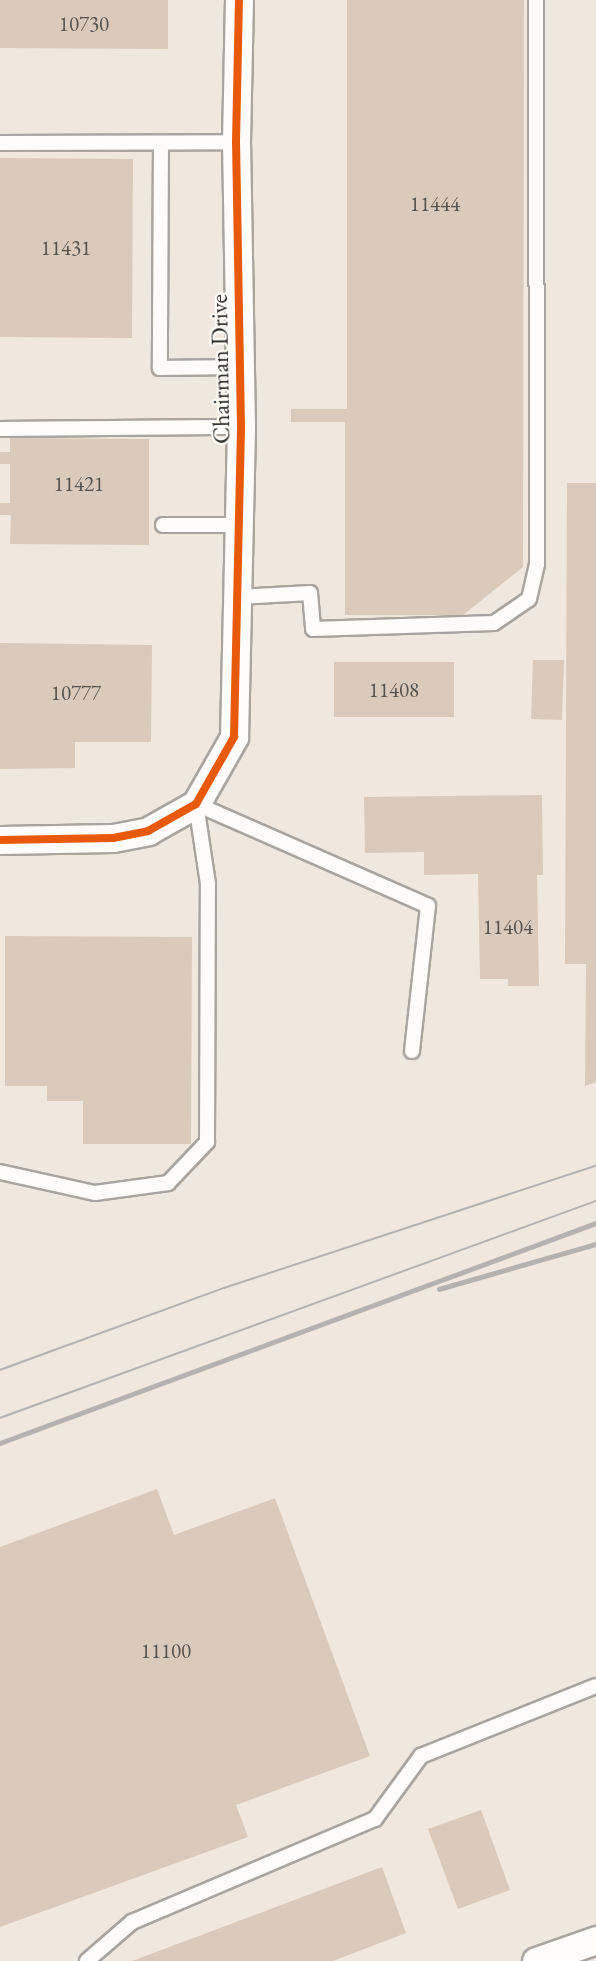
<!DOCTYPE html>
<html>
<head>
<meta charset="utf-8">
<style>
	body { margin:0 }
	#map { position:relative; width:596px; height:1961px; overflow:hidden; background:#f0e8de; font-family:"EB Garamond",serif }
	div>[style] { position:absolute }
	.building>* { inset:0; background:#d9cabb }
	.roads { filter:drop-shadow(2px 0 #a9a49f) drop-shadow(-2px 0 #a9a49f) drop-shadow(0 2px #a9a49f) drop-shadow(0 -2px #a9a49f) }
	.lane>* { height:14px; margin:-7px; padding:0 7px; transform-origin:7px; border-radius:7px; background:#fdfcfa }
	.street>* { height:27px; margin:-13.5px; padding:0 13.5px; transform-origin:13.5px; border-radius:13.5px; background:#fdfcfa }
	.tram>* { height:1.5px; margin:-0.75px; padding:0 0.75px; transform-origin:0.75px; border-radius:0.75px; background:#b4b3b2 }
	.rail>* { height:4.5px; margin:-2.25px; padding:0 2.25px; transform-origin:2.25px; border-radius:2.25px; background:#b4b3b2 }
	.cycleway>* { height:8px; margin:-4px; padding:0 4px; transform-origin:4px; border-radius:4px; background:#e8590c }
	span { translate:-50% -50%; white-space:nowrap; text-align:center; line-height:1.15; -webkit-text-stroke:4.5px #fdfcf7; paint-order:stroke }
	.number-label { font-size:21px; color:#56534f }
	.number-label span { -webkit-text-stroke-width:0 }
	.street-label { font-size:24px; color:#2b2b2b }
</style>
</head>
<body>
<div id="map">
	<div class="building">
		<div style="clip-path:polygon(0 0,168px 0,168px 49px,0 48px)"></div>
		<div style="clip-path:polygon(347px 0,524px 0,523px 567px,463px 615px,345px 615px,345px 422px,291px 422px,291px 409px,347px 409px)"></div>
		<div style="clip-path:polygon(0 158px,133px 159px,132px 338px,0 337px)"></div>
		<div style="clip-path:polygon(10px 438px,149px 439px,149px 545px,10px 544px,11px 515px,0 515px,0 503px,10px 503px,10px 464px,0 464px,0 452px,10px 452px)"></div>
		<div style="clip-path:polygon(567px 483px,596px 483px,596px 1082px,585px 1086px,586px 964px,565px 964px)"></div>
		<div style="clip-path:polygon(0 643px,152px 645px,151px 742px,75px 742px,75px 768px,0 769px)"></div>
		<div style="clip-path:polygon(533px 660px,564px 660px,562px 720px,531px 719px)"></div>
		<div style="clip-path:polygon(334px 662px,454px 662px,454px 717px,334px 717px)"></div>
		<div style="clip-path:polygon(542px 795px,543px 875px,537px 875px,539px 986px,508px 986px,508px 979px,480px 979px,478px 874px,424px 875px,424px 852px,365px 853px,364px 797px)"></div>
		<div style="clip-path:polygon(5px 936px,192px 937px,191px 1144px,83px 1144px,83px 1101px,47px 1101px,47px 1086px,5px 1086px)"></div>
		<div style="clip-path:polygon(157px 1489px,174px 1535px,275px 1498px,370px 1756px,236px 1805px,248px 1837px,0 1927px,0 1547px)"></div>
		<div style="clip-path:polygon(481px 1810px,510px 1890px,458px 1909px,428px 1829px)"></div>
		<div style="clip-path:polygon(382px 1867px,406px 1933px,333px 1961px,132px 1961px)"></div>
	</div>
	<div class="roads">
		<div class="lane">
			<div style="left:0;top:143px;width:236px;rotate:-0.2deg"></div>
			<div style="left:161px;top:143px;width:225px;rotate:90.3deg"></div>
			<div style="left:160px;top:368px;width:80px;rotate:-0.7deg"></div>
			<div style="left:0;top:429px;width:241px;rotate:-0.5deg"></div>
			<div style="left:163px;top:525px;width:76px"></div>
			<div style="left:238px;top:597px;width:72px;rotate:-3.2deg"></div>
			<div style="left:310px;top:593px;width:36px;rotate:85deg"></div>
			<div style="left:313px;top:629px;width:181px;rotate:-1.9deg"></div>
			<div style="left:494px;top:623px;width:42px;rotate:-34.4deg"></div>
			<div style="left:529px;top:599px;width:36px;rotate:-77deg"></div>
			<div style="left:537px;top:564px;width:564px;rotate:-90.1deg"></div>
			<div style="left:196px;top:804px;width:253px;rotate:23.7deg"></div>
			<div style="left:428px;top:906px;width:146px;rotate:96.3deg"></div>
			<div style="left:0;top:1172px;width:97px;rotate:12.5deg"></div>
			<div style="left:95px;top:1193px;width:74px;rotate:-7.8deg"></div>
			<div style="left:168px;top:1183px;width:57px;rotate:-46.4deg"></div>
			<div style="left:207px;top:1142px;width:258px;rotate:-89.8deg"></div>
			<div style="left:208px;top:884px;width:81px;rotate:-98.5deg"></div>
			<div style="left:87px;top:1961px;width:60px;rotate:-40.9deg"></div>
			<div style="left:132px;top:1922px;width:264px;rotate:-23deg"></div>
			<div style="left:375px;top:1819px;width:78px;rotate:-53.9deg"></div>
			<div style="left:421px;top:1756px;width:188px;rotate:-21.8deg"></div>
		</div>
		<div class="street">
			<div style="left:0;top:840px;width:113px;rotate:-1deg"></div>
			<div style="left:113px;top:838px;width:36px;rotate:-11deg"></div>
			<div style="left:148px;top:831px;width:55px;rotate:-29.4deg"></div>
			<div style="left:196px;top:804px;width:77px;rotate:-60.4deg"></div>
			<div style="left:234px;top:737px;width:310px;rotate:-88.7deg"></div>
			<div style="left:241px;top:427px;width:285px;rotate:-91deg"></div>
			<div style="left:236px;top:142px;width:142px;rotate:-88.8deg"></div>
			<div style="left:536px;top:1961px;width:64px;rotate:-19.3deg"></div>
		</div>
	</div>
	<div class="tram">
		<div style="left:0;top:1370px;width:239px;rotate:-20.1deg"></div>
		<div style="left:224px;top:1288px;width:391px;rotate:-18.2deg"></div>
		<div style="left:0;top:1418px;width:634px;rotate:-20.01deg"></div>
	</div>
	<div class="rail">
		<div style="left:439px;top:1289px;width:163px;rotate:-16deg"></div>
		<div style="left:0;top:1443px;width:635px;rotate:-20.26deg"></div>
	</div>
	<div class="cycleway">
		<div style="left:0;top:840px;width:113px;rotate:-1deg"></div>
		<div style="left:113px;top:838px;width:36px;rotate:-11deg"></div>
		<div style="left:148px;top:831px;width:55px;rotate:-29.4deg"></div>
		<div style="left:196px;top:804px;width:77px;rotate:-60.4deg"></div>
		<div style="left:234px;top:737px;width:310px;rotate:-88.7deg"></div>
		<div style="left:241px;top:427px;width:285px;rotate:-91deg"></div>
		<div style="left:236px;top:142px;width:142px;rotate:-88.8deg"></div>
	</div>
	<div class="number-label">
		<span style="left:84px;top:24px">10730</span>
		<span style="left:435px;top:204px">11444</span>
		<span style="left:66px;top:248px">11431</span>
		<span style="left:79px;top:484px">11421</span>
		<span style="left:394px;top:690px">11408</span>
		<span style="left:76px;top:693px">10777</span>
		<span style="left:508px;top:927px">11404</span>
		<span style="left:166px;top:1651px">11100</span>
	</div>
	<div class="street-label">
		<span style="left:220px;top:369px;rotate:-91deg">Chairman Drive</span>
	</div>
</div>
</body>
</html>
